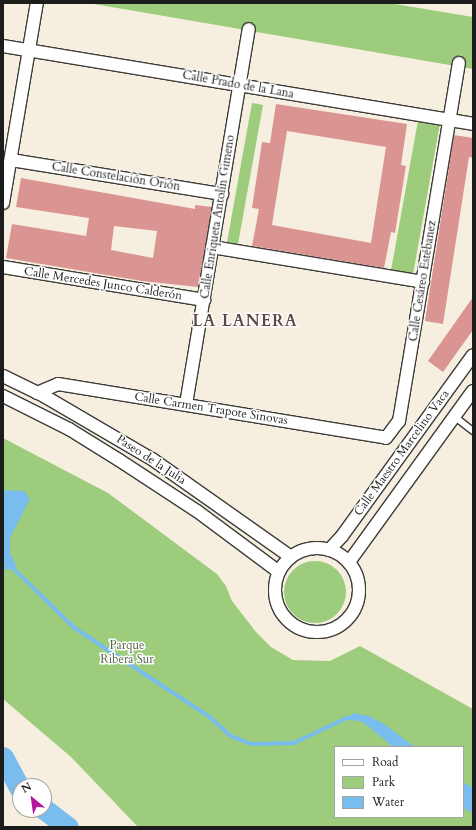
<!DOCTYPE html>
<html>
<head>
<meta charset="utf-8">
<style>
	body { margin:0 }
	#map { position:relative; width:476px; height:830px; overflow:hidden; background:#f6efdf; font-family:Cardo,serif }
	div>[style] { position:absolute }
	.green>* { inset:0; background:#9dcd7c }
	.round { border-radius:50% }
	.water>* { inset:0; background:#79bdef }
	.stream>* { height:3.5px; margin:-1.75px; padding:0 1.75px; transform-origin:1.75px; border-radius:1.75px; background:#79bdef }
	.river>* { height:21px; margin:-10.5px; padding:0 10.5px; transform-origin:10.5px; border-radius:10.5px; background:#79bdef }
	.building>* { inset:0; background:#da9492 }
	.roads { filter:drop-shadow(1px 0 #3d3c39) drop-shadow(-1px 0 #3d3c39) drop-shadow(0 1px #3d3c39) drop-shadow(0 -1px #3d3c39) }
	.service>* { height:6px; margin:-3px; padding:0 3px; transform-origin:3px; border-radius:3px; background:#fff }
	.minor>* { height:12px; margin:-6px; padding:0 6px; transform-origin:6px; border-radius:6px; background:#fff }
	.minor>.ring { margin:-6px; padding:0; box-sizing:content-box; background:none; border:12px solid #fff; border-radius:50% }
	span { translate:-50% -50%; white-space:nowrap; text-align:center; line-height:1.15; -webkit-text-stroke:3px #fff; paint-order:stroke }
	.street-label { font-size:12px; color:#1c1c1c }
	.park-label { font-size:12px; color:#506342 }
	.district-label { font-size:16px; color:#5e4645; font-weight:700; letter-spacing:1px }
	.frame { position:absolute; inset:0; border:4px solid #1c1c1c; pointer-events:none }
	.legend { position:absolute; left:334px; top:746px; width:130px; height:72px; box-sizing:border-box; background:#fff; border:1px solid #a4a4a4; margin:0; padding:5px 7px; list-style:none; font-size:12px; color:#1c1c1c }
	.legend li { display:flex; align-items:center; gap:8px; height:20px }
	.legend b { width:20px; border:1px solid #a4a4a4 }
	.north { position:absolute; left:12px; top:778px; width:40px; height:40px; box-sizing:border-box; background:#fff; border:1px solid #a4a4a4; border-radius:50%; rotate:331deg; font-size:11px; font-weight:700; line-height:16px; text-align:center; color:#1c1c1c }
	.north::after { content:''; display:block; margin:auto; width:14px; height:18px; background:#b5179e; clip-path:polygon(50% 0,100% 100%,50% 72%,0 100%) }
</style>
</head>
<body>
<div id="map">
	<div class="green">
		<div style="clip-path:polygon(88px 3px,389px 3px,473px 17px,473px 69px)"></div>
		<div style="clip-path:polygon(252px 103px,263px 105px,238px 244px,227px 242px)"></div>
		<div style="clip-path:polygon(419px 115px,441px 118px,412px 280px,390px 276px)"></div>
		<div style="clip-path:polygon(evenodd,3px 438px,108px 493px,217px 574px,226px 586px,232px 601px,256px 632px,271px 647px,293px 660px,330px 661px,360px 646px,473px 709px,473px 827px,138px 827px,71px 757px,3px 699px,3px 438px,335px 747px,463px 747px,463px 817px,335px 817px,335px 747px)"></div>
		<div class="round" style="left:284px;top:561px;width:62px;height:62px"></div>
	</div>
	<div class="water">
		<div style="clip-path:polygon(3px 490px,24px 491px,30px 499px,10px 538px,10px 553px,17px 567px,7px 570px,3px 569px)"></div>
		<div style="clip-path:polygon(354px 713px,369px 716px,384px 724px,415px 747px,393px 747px,368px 726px,357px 719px,347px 718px)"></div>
		<div style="clip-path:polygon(463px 782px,473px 788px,473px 813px,463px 808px)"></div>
	</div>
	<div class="stream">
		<div style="left:11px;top:566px;width:89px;rotate:44.1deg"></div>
		<div style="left:75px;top:628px;width:162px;rotate:33.4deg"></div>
		<div style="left:210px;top:717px;width:28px;rotate:42deg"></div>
		<div style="left:231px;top:736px;width:22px;rotate:21deg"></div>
		<div style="left:252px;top:744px;width:42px;rotate:-1.4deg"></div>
		<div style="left:294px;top:743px;width:59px;rotate:-25.3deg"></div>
		<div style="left:347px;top:718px;width:13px;rotate:4deg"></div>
	</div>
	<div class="river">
		<div style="left:3px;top:757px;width:36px;rotate:62deg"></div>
		<div style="left:44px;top:809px;width:30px;rotate:37deg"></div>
	</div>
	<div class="building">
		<div style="clip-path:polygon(evenodd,276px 104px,407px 124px,401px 165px,406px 166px,395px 233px,391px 232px,384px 268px,252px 246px,259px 209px,252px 208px,262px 142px,270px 143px,276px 104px,287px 131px,386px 147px,371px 243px,272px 225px,287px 131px)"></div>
		<div style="clip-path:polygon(454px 135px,473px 138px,473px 158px,469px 157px,443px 324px,425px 321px)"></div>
		<div style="clip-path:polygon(evenodd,21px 178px,195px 209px,195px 205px,212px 207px,198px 287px,142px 281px,6px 258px,12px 224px,86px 236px,89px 218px,16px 207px,21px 178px,114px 226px,157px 231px,153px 258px,111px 250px,114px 226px)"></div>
		<div style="clip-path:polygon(473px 297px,473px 330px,443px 372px,428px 361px)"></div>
	</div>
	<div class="roads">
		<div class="service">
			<div style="left:455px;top:417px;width:23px;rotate:38deg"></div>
		</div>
		<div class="minor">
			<div style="left:3px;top:46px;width:476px;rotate:9.4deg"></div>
			<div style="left:11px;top:160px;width:214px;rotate:9.2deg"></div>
			<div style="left:3px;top:203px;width:203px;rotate:-80.4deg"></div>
			<div style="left:212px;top:247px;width:214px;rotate:9.4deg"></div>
			<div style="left:3px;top:267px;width:204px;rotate:9.3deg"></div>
			<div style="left:3px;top:376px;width:46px;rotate:26deg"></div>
			<div style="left:44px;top:396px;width:125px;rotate:30.3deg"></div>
			<div style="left:152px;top:459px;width:170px;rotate:35.2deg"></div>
			<div style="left:37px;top:393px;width:23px;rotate:-23deg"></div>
			<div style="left:58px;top:384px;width:332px;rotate:9.3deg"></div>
			<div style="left:386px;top:438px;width:21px;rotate:-53deg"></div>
			<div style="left:399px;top:421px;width:363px;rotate:-80.5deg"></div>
			<div style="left:3px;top:396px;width:74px;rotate:26.6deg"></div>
			<div style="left:69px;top:429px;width:59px;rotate:31.8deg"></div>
			<div style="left:119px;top:460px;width:93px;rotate:33.2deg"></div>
			<div style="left:197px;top:511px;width:102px;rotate:36.6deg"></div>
			<div style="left:186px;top:404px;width:380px;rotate:-80.5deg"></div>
			<div class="ring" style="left:275px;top:548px;width:72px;height:72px"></div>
			<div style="left:329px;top:550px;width:19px;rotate:-47deg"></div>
			<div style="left:342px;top:536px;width:223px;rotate:-54.1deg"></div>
			<div style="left:349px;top:562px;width:211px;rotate:-54.1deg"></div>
		</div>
	</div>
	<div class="street-label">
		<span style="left:238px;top:85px;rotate:10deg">Calle Prado de la Lana</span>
		<span style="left:116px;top:177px;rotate:9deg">Calle Constelación Orión</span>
		<span style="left:218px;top:217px;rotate:-81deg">Calle Enriqueta Antolín Gimeno</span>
		<span style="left:423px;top:281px;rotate:-81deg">Calle Cesáreo Estébanez</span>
		<span style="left:103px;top:284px;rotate:9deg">Calle Mercedes Junco Calderón</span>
		<span style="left:211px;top:409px;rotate:9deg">Calle Carmen Trapote Sinovas</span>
		<span style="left:402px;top:453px;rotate:-54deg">Calle Maestro Marcelino Vaca</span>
		<span style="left:151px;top:460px;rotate:33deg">Paseo de la Julia</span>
	</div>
	<div class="park-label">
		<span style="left:127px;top:653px">Parque<br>Ribera Sur</span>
	</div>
	<div class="district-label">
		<span style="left:245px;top:321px">LA LANERA</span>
	</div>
	<div class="frame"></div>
	<ul class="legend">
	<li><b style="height:5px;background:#fff"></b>Road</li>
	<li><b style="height:11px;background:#9dcd7c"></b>Park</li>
	<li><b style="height:11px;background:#79bdef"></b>Water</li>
	</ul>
	<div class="north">N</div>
</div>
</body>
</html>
